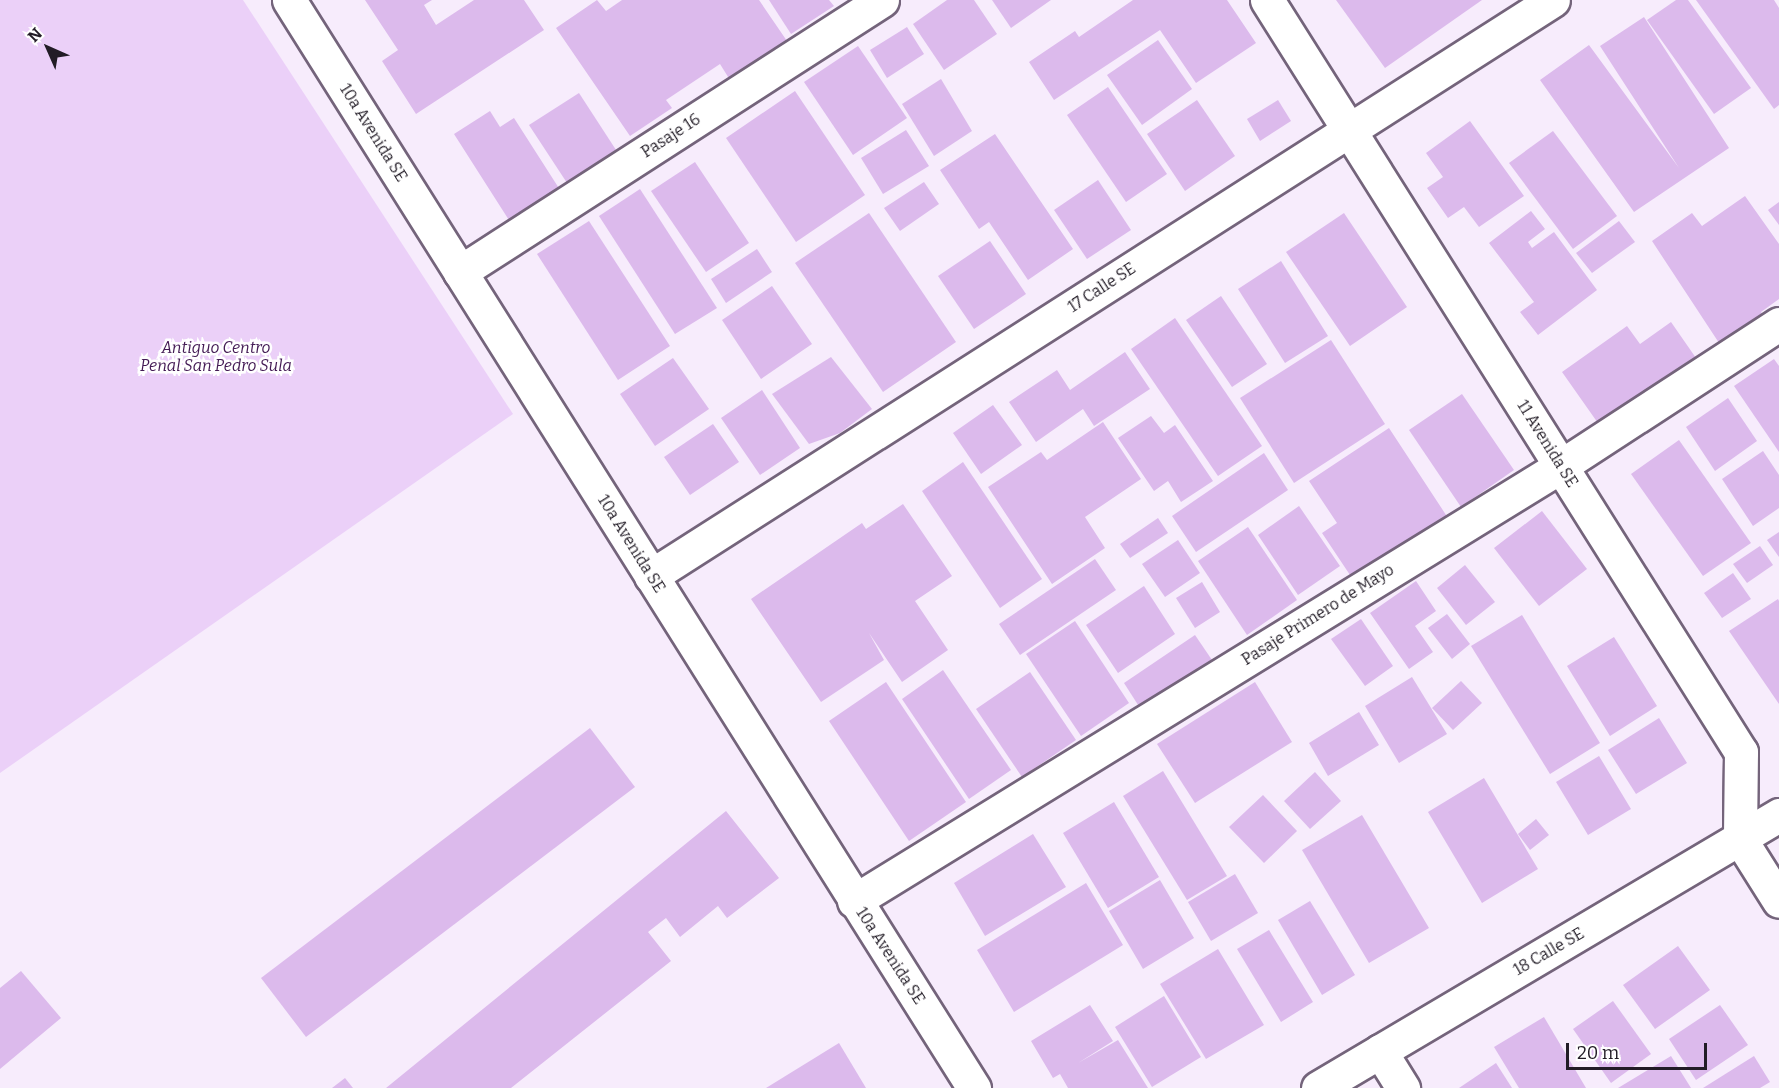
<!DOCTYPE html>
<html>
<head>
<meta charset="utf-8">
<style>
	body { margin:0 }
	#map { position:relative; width:1779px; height:1088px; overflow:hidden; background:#f7ecfc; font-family:Bitter,serif }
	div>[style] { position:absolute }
	.green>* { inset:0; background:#ebd0f8 }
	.building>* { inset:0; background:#dcbaec }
	.roads { filter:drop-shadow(2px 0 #74647b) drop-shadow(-2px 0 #74647b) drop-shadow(0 2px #74647b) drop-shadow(0 -2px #74647b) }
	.minor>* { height:33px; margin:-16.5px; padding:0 16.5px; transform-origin:16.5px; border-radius:16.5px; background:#fff }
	span { translate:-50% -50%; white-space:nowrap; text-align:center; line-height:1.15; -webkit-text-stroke:5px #fff; paint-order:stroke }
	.street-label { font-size:16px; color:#221c26 }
	.park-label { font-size:16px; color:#431a54; font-style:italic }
	.north { position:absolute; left:18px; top:18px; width:60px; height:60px; -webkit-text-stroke:4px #fff; paint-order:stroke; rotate:315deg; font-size:16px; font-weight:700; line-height:24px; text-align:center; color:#221c26 }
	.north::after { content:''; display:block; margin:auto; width:21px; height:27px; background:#221c26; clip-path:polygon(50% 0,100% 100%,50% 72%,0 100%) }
	.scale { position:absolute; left:1566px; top:1043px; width:141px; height:27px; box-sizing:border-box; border:3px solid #221c26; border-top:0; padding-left:8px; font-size:18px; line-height:21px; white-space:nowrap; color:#221c26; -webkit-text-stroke:4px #fff; paint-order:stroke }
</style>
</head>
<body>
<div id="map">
	<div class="green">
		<div style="clip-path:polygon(0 0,243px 0,513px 414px,0 773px)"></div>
	</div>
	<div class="building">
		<div style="clip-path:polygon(365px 0,432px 0,424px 5px,436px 25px,474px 0,524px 0,544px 30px,416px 114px,382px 61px,398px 50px)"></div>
		<div style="clip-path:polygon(597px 0,606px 11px,622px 0,759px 0,787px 41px,730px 80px,720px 64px,666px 100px,672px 108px,630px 136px,556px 28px)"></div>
		<div style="clip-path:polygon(769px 0,829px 0,834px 6px,791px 34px)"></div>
		<div style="clip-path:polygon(947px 0,974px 0,997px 34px,944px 70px,913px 24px)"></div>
		<div style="clip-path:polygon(992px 0,1051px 0,1011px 28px)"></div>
		<div style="clip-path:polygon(1133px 0,1227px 0,1256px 43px,1196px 83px,1160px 30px,1054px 100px,1029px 62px,1075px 31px,1079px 37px)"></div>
		<div style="clip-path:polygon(1336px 0,1482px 0,1385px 68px)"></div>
		<div style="clip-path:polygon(1676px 0,1688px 0,1751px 88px,1714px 114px,1647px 20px)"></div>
		<div style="clip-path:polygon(1696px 0,1774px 0,1779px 8px,1779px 105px,1774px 109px)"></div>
		<div style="clip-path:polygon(1644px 17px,1729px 148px,1634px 212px,1540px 80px,1589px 45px,1679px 168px,1600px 46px)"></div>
		<div style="clip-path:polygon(907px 27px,924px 54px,887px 78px,870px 50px)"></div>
		<div style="clip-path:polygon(1158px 40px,1192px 89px,1142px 125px,1107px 75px)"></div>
		<div style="clip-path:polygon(858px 46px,907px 118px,853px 155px,804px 82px)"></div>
		<div style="clip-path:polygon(941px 79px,972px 131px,934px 156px,902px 104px)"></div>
		<div style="clip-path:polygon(1108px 87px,1167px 174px,1126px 202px,1067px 115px)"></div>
		<div style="clip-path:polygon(795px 91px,865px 195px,796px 242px,726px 138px)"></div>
		<div style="clip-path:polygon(579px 93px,618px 153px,569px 186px,529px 125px)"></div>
		<div style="clip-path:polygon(1197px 100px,1235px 156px,1185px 191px,1147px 134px)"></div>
		<div style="clip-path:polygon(1278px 100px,1291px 121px,1260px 141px,1247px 119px)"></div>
		<div style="clip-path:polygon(490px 111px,500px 127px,514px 118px,562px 193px,512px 225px,454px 134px)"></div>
		<div style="clip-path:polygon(1470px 121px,1524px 196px,1479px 227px,1464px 207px,1448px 218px,1427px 188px,1443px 177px,1426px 153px)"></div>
		<div style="clip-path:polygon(906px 130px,929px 166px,883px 194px,861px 158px)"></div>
		<div style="clip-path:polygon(1553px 131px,1617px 216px,1573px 249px,1509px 163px)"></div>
		<div style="clip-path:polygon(995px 134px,1073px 249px,1028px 280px,989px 222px,979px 229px,940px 170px)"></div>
		<div style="clip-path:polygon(695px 162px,749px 243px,706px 272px,651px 191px)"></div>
		<div style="clip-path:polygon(1098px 180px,1131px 230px,1087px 259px,1054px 210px)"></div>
		<div style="clip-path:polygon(924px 182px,939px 204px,900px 231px,884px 208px)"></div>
		<div style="clip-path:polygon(640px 189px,717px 308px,675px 334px,599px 216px)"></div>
		<div style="clip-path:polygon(1745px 196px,1779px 244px,1779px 299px,1761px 312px,1766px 319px,1723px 349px,1652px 241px,1692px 213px,1702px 226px)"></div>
		<div style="clip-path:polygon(1779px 202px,1779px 225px,1768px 210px)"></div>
		<div style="clip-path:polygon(1531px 211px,1545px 229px,1528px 242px,1532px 248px,1554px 232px,1597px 290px,1538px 335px,1520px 312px,1534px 302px,1489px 243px)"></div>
		<div style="clip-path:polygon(869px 213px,956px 342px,883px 392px,795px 263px)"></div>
		<div style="clip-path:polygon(1344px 213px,1407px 307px,1350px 346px,1286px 252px)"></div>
		<div style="clip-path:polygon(589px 221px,670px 346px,618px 380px,537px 254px)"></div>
		<div style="clip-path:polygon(1619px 221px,1635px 242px,1592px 273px,1576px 253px)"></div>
		<div style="clip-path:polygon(990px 241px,1026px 294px,974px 329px,938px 276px)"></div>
		<div style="clip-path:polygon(757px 249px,772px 272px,726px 303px,711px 279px)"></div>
		<div style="clip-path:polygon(1281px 261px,1328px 336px,1285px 363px,1238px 289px)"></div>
		<div style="clip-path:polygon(772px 286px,812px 344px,761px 379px,722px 320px)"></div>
		<div style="clip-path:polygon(1221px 296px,1267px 364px,1232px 387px,1186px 320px)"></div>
		<div style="clip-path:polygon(1175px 318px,1262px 446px,1218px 476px,1131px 349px)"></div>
		<div style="clip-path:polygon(1671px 322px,1696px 358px,1600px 426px,1562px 372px,1627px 326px,1640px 344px)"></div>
		<div style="clip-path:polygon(1331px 340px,1385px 424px,1294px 483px,1240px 398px)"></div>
		<div style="clip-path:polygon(1125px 352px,1150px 389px,1094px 426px,1083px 409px,1036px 442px,1009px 402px,1057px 370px,1070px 390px)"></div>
		<div style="clip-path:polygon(831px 357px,872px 409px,840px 433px,809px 444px,772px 394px)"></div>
		<div style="clip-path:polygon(673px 358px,709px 409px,655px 446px,620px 394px)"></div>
		<div style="clip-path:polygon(1774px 359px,1779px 366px,1779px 452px,1734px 386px)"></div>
		<div style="clip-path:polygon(762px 390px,800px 448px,760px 475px,721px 418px)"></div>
		<div style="clip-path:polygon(1462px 394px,1514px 470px,1461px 507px,1409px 430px)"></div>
		<div style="clip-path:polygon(1728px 398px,1757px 441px,1715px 471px,1686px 427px)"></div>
		<div style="clip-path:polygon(993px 405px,1022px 445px,981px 474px,953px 433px)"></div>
		<div style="clip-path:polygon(1151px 416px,1164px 433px,1175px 425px,1213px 481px,1181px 502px,1168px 481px,1154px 491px,1118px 438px)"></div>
		<div style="clip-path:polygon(1103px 422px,1141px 479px,1085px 517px,1105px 548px,1052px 584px,988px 487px,1041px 452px,1047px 460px)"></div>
		<div style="clip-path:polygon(713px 424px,739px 462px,690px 495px,664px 457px)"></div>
		<div style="clip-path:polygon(1389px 428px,1448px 518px,1354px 581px,1322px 533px,1337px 523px,1309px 481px)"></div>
		<div style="clip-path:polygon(1679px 440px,1751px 543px,1703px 576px,1631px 474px)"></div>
		<div style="clip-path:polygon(1763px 451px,1779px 475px,1779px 508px,1753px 526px,1722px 479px)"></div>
		<div style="clip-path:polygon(1264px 453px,1288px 490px,1196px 552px,1172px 516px)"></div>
		<div style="clip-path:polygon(963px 462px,1042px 579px,1000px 608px,922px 491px)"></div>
		<div style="clip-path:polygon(903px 504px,952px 576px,915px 601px,948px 650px,902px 682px,869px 633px,884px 660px,821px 702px,751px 599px,862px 523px,866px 529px)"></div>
		<div style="clip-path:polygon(1299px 506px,1340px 566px,1298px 595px,1258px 535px)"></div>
		<div style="clip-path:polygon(1542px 511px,1587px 569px,1539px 606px,1494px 548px)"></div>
		<div style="clip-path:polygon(1158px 518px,1168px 533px,1130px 558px,1120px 544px)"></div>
		<div style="clip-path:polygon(1248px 527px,1297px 600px,1247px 635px,1198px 561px)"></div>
		<div style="clip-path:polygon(1779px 532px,1779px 557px,1767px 540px)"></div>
		<div style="clip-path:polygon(1178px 540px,1200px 573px,1165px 597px,1142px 564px)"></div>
		<div style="clip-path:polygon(1760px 546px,1773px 565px,1747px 583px,1733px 564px)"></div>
		<div style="clip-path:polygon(1095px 559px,1116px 590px,1020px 655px,999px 624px)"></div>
		<div style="clip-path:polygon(1465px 565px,1495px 602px,1466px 625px,1437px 588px)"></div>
		<div style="clip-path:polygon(1733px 573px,1751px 599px,1722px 618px,1704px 593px)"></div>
		<div style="clip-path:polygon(1416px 581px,1436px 611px,1415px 626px,1433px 652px,1409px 669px,1370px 613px)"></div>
		<div style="clip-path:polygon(1202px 582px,1220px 612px,1195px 628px,1176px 598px)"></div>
		<div style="clip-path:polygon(1144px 586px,1175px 634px,1118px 673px,1086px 625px)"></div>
		<div style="clip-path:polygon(1778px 599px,1779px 601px,1779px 704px,1729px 631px)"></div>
		<div style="clip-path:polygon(1447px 614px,1470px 644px,1452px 659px,1428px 628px)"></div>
		<div style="clip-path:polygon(1522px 615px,1600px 743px,1550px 774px,1471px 646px)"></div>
		<div style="clip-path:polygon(1361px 619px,1393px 666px,1365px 686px,1331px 639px)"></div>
		<div style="clip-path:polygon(1075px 621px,1129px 703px,1081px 736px,1026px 654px)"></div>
		<div style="clip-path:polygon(1195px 635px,1212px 660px,1140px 708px,1124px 683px)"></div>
		<div style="clip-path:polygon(1614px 637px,1657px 706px,1610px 736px,1567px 666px)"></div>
		<div style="clip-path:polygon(943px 670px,1011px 770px,969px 799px,902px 699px)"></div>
		<div style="clip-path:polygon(1030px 672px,1076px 740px,1022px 777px,976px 709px)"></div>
		<div style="clip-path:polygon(1412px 677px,1447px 734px,1399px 763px,1365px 706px)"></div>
		<div style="clip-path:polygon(1461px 681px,1482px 703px,1453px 730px,1432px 708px)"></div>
		<div style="clip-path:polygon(886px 682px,966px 802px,909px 841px,829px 721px)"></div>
		<div style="clip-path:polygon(1255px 682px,1292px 742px,1195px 803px,1157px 744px)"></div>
		<div style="clip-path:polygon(1359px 712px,1379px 745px,1328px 776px,1309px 743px)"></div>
		<div style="clip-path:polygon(1659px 718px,1687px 763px,1636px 794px,1608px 750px)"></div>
		<div style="clip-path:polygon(590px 728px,635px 787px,306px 1037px,261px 978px)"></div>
		<div style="clip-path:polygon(1599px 756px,1631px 809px,1588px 835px,1556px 782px)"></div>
		<div style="clip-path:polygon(1163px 771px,1227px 876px,1187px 900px,1123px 796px)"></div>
		<div style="clip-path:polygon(1315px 772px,1341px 801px,1310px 829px,1284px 801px)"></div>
		<div style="clip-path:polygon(1484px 778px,1538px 869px,1482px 903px,1428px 812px)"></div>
		<div style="clip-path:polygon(1263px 795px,1297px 831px,1264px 863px,1229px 827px)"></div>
		<div style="clip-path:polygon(1114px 802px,1159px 877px,1108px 908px,1063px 833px)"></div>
		<div style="clip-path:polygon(726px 811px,779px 878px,727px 918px,718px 906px,680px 937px,666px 918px,648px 932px,671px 961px,511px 1088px,386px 1088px)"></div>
		<div style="clip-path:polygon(1362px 815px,1429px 928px,1369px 963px,1302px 850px)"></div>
		<div style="clip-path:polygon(1536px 819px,1549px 835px,1530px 850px,1518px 834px)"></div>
		<div style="clip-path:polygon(1033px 834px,1066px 887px,985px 936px,954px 883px)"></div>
		<div style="clip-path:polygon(1235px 874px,1258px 913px,1211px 941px,1188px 902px)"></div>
		<div style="clip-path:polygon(1160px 880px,1194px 938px,1143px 969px,1109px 911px)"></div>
		<div style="clip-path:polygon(1086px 883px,1123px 945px,1014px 1012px,977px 950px)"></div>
		<div style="clip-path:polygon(1310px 901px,1355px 975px,1322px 995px,1278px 920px)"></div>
		<div style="clip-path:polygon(1269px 930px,1313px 1002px,1281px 1022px,1237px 949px)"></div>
		<div style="clip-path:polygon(1678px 946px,1710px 990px,1655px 1029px,1623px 985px)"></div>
		<div style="clip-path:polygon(1218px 949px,1264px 1025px,1206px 1059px,1160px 984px)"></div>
		<div style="clip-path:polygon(21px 971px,61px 1018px,0 1069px,0 988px)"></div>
		<div style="clip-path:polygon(1164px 996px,1201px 1057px,1152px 1087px,1115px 1027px)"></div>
		<div style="clip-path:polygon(1613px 1001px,1651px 1054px,1611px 1083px,1573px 1029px)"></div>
		<div style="clip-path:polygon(1090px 1005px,1113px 1041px,1078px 1063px,1118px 1040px,1148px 1088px,1068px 1088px,1060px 1074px,1053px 1078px,1031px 1041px)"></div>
		<div style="clip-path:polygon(1720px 1005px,1748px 1045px,1696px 1080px,1669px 1039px)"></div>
		<div style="clip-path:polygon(1544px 1017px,1586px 1088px,1519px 1088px,1494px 1047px)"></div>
		<div style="clip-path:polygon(839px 1043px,866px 1088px,766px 1088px)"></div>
		<div style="clip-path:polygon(1671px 1056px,1691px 1088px,1618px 1088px)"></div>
		<div style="clip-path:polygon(1754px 1056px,1770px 1082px,1760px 1088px,1703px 1088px)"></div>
		<div style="clip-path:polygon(1496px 1063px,1512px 1088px,1459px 1088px)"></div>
		<div style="clip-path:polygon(345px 1078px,353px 1088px,332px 1088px)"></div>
	</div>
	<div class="roads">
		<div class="minor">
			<div style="left:289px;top:0;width:1286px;rotate:57.81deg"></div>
			<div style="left:1267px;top:0;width:889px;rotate:57.78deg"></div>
			<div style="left:1741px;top:752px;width:87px;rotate:90.7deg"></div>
			<div style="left:1740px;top:839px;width:73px;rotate:57.8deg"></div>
			<div style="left:460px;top:272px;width:502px;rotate:-32.8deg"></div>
			<div style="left:651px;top:576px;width:1070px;rotate:-32.56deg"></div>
			<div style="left:854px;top:901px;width:830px;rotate:-31.6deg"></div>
			<div style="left:1561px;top:466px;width:260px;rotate:-33.1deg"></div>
			<div style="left:1380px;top:1051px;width:44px;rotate:58.1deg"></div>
			<div style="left:1318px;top:1088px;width:536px;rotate:-30.63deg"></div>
		</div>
	</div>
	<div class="street-label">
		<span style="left:373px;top:133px;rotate:58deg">10a Avenida SE</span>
		<span style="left:671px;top:136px;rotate:-33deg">Pasaje 16</span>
		<span style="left:1102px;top:288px;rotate:-33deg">17 Calle SE</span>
		<span style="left:1547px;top:444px;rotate:58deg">11 Avenida SE</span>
		<span style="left:631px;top:544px;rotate:58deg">10a Avenida SE</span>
		<span style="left:1318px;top:615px;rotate:-32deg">Pasaje Primero de Mayo</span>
		<span style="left:1549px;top:952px;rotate:-30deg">18 Calle SE</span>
		<span style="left:890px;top:956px;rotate:57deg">10a Avenida SE</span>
	</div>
	<div class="park-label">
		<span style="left:216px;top:357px">Antiguo Centro<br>Penal San Pedro Sula</span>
	</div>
	<div class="north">N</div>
	<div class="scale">20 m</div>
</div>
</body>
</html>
